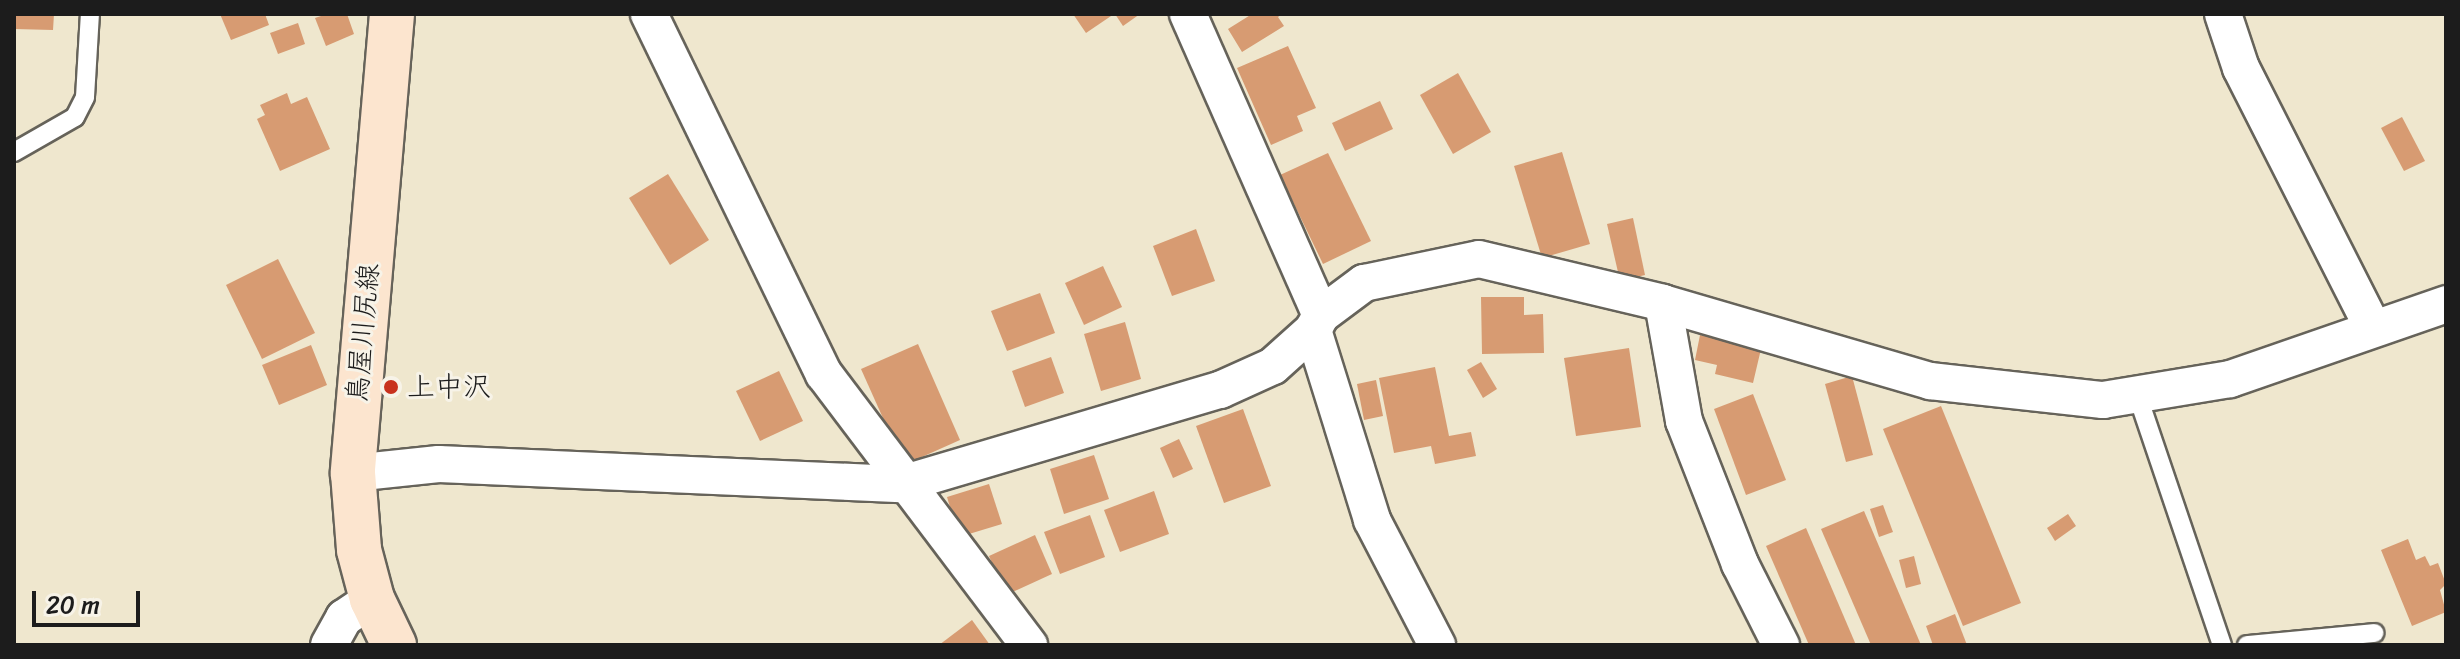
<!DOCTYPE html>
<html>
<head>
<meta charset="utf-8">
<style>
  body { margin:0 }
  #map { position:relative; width:2460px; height:659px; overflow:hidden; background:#efe7ce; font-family:Sriracha,"Klee One",sans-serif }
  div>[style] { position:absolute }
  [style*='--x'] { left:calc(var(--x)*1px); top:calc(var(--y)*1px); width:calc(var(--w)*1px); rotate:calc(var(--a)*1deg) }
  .building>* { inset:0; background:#d79b72 }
  .roads { filter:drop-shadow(2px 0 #66635a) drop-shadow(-2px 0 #66635a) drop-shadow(0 2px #66635a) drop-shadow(0 -2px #66635a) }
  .service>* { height:18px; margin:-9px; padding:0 9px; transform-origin:9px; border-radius:9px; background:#fff }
  .minor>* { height:36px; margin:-18px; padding:0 18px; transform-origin:18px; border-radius:18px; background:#fff }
  .secondary>* { height:44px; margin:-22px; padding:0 22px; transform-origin:22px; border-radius:22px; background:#fce5cf }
  .dots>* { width:22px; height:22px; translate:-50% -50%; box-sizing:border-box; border:4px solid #f7f3e8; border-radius:50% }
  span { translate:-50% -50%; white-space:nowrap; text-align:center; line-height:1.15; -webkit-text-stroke:6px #f7f3e8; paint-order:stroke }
  .street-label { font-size:28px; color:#1c1c1c }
  .poi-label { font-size:28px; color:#1c1c1c }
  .left { translate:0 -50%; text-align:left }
  .frame { position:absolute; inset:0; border:16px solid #1c1c1c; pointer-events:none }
  .scale { position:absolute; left:32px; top:591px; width:108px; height:36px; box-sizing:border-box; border:4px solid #1c1c1c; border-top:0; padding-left:10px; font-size:24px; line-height:28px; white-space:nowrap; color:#1c1c1c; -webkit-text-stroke:6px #f7f3e8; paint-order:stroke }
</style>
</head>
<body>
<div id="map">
  <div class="building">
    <div style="clip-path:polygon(14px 14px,54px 14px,53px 30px,14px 29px)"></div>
    <div style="clip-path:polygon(220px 14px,265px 14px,269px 25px,231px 40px)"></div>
    <div style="clip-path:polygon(327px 14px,347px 14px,354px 34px,326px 46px,315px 18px)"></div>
    <div style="clip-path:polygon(1073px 14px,1114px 14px,1086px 33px)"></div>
    <div style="clip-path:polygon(1115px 14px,1140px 14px,1123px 26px)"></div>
    <div style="clip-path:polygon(1252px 14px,1282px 14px,1278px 17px,1284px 26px,1242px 52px,1228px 29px)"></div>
    <div style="clip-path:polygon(298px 23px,305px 44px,278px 54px,270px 33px)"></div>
    <div style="clip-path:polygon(1288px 46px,1316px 108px,1297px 116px,1303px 131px,1271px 145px,1237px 68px)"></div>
    <div style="clip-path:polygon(1458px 73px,1491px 132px,1453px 154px,1420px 95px)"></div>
    <div style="clip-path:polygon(287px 93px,291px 104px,307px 97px,330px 149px,280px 171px,257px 119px,265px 115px,260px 105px)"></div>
    <div style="clip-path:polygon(1380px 101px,1393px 129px,1345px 151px,1332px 123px)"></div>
    <div style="clip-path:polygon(2402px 117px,2425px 161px,2404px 171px,2381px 128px)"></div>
    <div style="clip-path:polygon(1562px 152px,1590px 244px,1542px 258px,1514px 166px)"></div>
    <div style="clip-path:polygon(1328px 153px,1371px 241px,1323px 264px,1280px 175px)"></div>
    <div style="clip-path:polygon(668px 174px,709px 240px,670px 265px,629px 198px)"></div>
    <div style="clip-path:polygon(1633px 218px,1645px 275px,1620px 281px,1607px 224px)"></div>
    <div style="clip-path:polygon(1196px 229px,1215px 281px,1172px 296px,1153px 246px)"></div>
    <div style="clip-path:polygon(278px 259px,315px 333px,262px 359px,226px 285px)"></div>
    <div style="clip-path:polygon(1103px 266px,1122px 307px,1084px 325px,1065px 283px)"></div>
    <div style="clip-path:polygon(1040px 293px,1055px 333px,1007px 351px,991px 311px)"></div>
    <div style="clip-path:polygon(1481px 297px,1524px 297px,1524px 315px,1543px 314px,1544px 353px,1482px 354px)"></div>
    <div style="clip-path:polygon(1125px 322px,1141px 379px,1101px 391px,1084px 334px)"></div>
    <div style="clip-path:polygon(1700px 335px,1761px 349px,1753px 383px,1715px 374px,1717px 365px,1695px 360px)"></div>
    <div style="clip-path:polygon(918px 344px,960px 440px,904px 465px,861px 369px)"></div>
    <div style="clip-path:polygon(311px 345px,327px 385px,279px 405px,262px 365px)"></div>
    <div style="clip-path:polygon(1629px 348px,1641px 427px,1576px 436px,1564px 358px)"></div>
    <div style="clip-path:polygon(1051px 357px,1064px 393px,1025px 407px,1012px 371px)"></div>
    <div style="clip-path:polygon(1481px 362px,1497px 389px,1483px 398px,1467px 370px)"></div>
    <div style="clip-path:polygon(1435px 367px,1449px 436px,1471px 432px,1476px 456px,1435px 464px,1431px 446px,1394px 453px,1379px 378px)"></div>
    <div style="clip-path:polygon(779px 371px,803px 421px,760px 441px,736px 391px)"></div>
    <div style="clip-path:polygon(1852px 376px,1873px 455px,1846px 462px,1825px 384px)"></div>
    <div style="clip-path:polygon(1376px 380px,1383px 416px,1364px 420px,1357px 384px)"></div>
    <div style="clip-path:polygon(1753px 394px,1786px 480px,1746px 495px,1714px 409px)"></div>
    <div style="clip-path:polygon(1941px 406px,2021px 603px,1963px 626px,1883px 429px)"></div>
    <div style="clip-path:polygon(1243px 409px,1271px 486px,1224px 503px,1196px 426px)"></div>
    <div style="clip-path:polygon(1179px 439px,1193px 469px,1173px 478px,1160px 448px)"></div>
    <div style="clip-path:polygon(1094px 455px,1109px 499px,1064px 514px,1050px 469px)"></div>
    <div style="clip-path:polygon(989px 484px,1002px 524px,959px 537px,947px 497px)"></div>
    <div style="clip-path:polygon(1154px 491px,1169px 534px,1120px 552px,1104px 510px)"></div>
    <div style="clip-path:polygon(1883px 505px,1893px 532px,1879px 537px,1870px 509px)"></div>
    <div style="clip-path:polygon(1864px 511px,1921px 645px,1871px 645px,1821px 529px)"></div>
    <div style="clip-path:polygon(2068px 514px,2076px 526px,2055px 541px,2047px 528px)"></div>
    <div style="clip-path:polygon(1090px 515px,1105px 557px,1060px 574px,1044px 532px)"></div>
    <div style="clip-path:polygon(1806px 528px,1856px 645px,1809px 645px,1766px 546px)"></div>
    <div style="clip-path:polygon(1035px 535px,1052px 574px,1006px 595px,989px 556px)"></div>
    <div style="clip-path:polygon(2408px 539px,2416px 560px,2425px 556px,2430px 566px,2438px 563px,2446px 584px,2440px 590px,2446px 612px,2412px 626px,2381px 550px)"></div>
    <div style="clip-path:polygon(1914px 556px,1921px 584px,1906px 588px,1899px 560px)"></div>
    <div style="clip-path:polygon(1955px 614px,1967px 645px,1933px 645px,1926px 626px)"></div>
    <div style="clip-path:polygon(972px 620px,990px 645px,939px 645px)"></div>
  </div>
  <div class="roads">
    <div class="service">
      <div style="--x:14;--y:152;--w:70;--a:-29.8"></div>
      <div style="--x:75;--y:117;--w:22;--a:-63"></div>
      <div style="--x:85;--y:97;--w:83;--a:-86.6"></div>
      <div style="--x:2138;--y:397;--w:262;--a:71.3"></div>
      <div style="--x:2247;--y:645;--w:128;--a:-5.4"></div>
    </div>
    <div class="minor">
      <div style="--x:649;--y:14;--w:400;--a:64.1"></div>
      <div style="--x:824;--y:374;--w:340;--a:52.9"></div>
      <div style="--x:1188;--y:14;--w:329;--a:66.2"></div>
      <div style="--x:2223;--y:14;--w:57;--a:71.6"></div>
      <div style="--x:2241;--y:68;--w:292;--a:63.1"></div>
      <div style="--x:1663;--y:303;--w:120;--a:79.9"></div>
      <div style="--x:1684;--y:421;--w:154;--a:68.6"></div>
      <div style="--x:1740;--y:564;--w:91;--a:63.2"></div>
      <div style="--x:1313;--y:330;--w:199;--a:72.7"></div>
      <div style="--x:1372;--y:520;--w:141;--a:62.5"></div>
      <div style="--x:353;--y:473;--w:86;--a:-6"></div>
      <div style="--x:439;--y:464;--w:463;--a:2.5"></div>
      <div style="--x:902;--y:484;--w:332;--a:-16.5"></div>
      <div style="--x:1220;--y:390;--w:58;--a:-24.4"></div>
      <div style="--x:1273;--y:366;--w:54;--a:-42"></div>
      <div style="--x:1313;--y:330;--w:17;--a:-62"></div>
      <div style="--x:1321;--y:315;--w:54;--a:-36.7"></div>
      <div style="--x:1364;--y:283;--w:117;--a:-11.8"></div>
      <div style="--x:1479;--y:259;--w:189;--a:13.4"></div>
      <div style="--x:1663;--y:303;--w:278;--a:16.3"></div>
      <div style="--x:1930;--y:381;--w:174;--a:6.3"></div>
      <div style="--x:2103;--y:400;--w:129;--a:-9.4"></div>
      <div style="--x:2230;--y:379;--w:229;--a:-19.1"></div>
      <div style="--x:329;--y:645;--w:31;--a:-61"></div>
      <div style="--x:344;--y:618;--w:34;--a:-34"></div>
    </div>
    <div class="secondary">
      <div style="--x:392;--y:14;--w:461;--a:94.9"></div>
      <div style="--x:353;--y:473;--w:77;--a:85.5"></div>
      <div style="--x:359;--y:550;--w:51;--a:75.1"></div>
      <div style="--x:372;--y:599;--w:51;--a:64.4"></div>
    </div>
  </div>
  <div class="dots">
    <div style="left:391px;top:387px;background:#c8321e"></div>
  </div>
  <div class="street-label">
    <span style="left:363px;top:333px;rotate:-85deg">鳥屋川尻線</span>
  </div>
  <div class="poi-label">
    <span class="left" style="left:407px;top:387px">上中沢</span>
  </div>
  <div class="frame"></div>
  <div class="scale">20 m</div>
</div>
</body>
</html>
